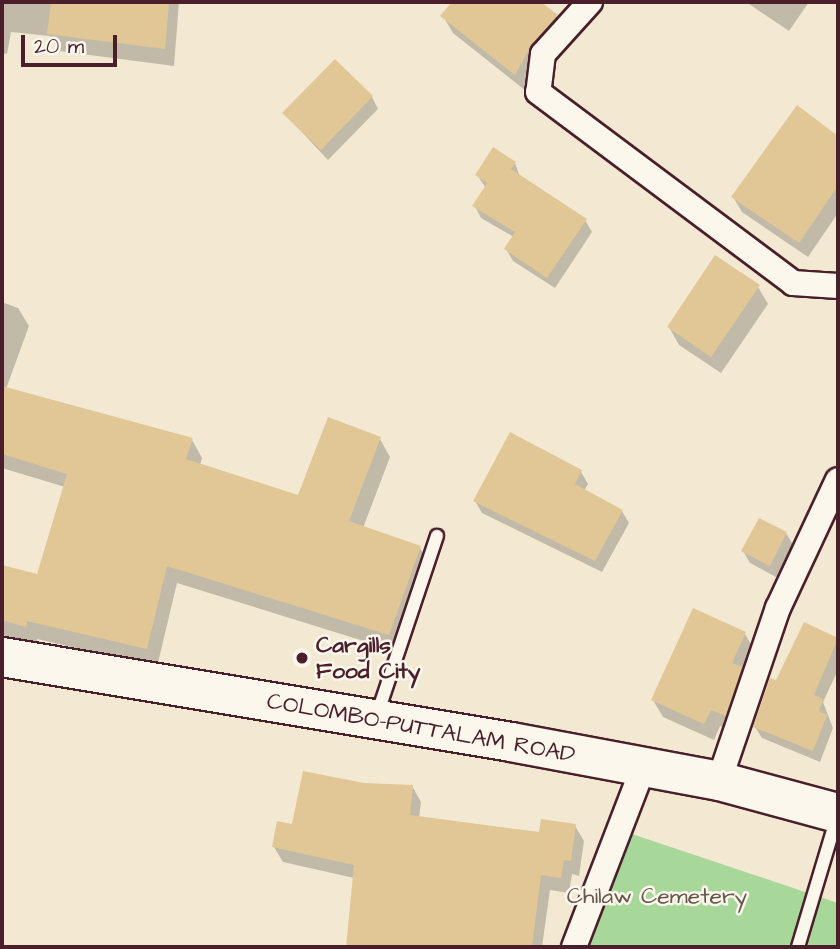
<!DOCTYPE html>
<html>
<head>
<meta charset="utf-8">
<style>
  body { margin:0 }
  #map { position:relative; width:840px; height:949px; overflow:hidden; background:#f3e9d2; font-family:"Architects Daughter",sans-serif }
  div>[style] { position:absolute }
  [style*='--x'] { left:calc(var(--x)*1px); top:calc(var(--y)*1px); width:calc(var(--w)*1px); rotate:calc(var(--a)*1deg) }
  .green>* { inset:0; background:#a8d899 }
  .shadow>* { inset:0; background:#0003 }
  .building>* { inset:0; background:#e1c796 }
  .roads { filter:drop-shadow(2px 0 #4a1f2b) drop-shadow(-2px 0 #4a1f2b) drop-shadow(0 2px #4a1f2b) drop-shadow(0 -2px #4a1f2b) }
  .service>* { height:12px; margin:-6px; padding:0 6px; transform-origin:6px; border-radius:6px; background:#fbf7ec }
  .minor>* { height:24px; margin:-12px; padding:0 12px; transform-origin:12px; border-radius:12px; background:#fbf7ec }
  .trunk>* { height:38px; margin:-19px; padding:0 19px; transform-origin:19px; border-radius:19px; background:#fbf7ec }
  .dots>* { width:19px; height:19px; translate:-50% -50%; box-sizing:border-box; border:4px solid #fbf7ec; border-radius:50% }
  span { translate:-50% -50%; white-space:nowrap; text-align:center; line-height:1.15; -webkit-text-stroke:5px #fbf7ec; paint-order:stroke }
  .poi-label { font-size:23px; color:#4a1f2b; font-weight:700 }
  .left { translate:0 -50%; text-align:left }
  .street-label { font-size:23px; color:#4a1f2b }
  .park-label { font-size:23px; color:#66564c }
  .frame { position:absolute; inset:0; border:4px solid #4a1f2b; pointer-events:none }
  .scale { position:absolute; left:21px; top:35px; width:96px; height:32px; box-sizing:border-box; border:4px solid #4a1f2b; border-top:0; padding-left:9px; font-size:21px; line-height:24px; white-space:nowrap; color:#4a1f2b; -webkit-text-stroke:5px #fbf7ec; paint-order:stroke }
</style>
</head>
<body>
<div id="map">
  <div class="green">
    <div style="clip-path:polygon(626px 832px,838px 903px,838px 947px,585px 947px)"></div>
  </div>
  <div class="shadow">
    <div style="clip-path:polygon(2px 2px,179px 2px,174px 66px,59px 51px,50px 36px,11px 32px,7px 54px,2px 53px)"></div>
    <div style="clip-path:polygon(454px 2px,546px 2px,543px 6px,557px 16px,567px 34px,541px 62px,526px 91px,453px 33px,443px 16px)"></div>
    <div style="clip-path:polygon(746px 2px,809px 2px,789px 31px)"></div>
    <div style="clip-path:polygon(372px 97px,378px 109px,328px 160px,284px 113px)"></div>
    <div style="clip-path:polygon(798px 107px,838px 138px,838px 213px,808px 257px,742px 212px,733px 197px)"></div>
    <div style="clip-path:polygon(515px 163px,520px 177px,585px 220px,592px 232px,555px 288px,513px 261px,506px 249px,514px 237px,481px 218px,475px 206px,486px 188px,477px 175px)"></div>
    <div style="clip-path:polygon(758px 287px,768px 304px,721px 373px,679px 345px,669px 327px)"></div>
    <div style="clip-path:polygon(2px 302px,18px 308px,29px 326px,6px 389px,192px 440px,202px 458px,200px 465px,299px 497px,380px 439px,390px 457px,363px 528px,420px 548px,430px 566px,399px 652px,177px 583px,157px 667px,37px 639px,36px 644px,2px 635px,4px 568px,38px 576px,65px 487px,2px 468px)"></div>
    <div style="clip-path:polygon(581px 472px,588px 484px,584px 491px,622px 511px,629px 523px,602px 572px,482px 513px,475px 501px)"></div>
    <div style="clip-path:polygon(786px 533px,793px 545px,776px 577px,750px 563px,743px 551px)"></div>
    <div style="clip-path:polygon(805px 625px,838px 640px,838px 670px,823px 702px,833px 728px,820px 762px,762px 738px,755px 727px)"></div>
    <div style="clip-path:polygon(745px 634px,755px 651px,735px 732px,720px 726px,714px 740px,663px 717px,653px 700px)"></div>
    <div style="clip-path:polygon(364px 785px,412px 786px,421px 802px,419px 818px,541px 834px,575px 826px,584px 841px,579px 876px,572px 874px,569px 893px,550px 890px,542px 947px,347px 947px,354px 878px,283px 862px,274px 847px,294px 826px)"></div>
  </div>
  <div class="building">
    <div style="clip-path:polygon(51px 2px,169px 2px,165px 49px,47px 34px)"></div>
    <div style="clip-path:polygon(452px 2px,541px 2px,558px 15px,532px 44px,515px 75px,440px 16px)"></div>
    <div style="clip-path:polygon(335px 59px,373px 96px,321px 150px,282px 113px)"></div>
    <div style="clip-path:polygon(797px 105px,838px 136px,838px 186px,799px 243px,731px 197px)"></div>
    <div style="clip-path:polygon(493px 147px,516px 162px,511px 169px,587px 219px,547px 278px,504px 249px,515px 232px,472px 206px,487px 183px,475px 175px)"></div>
    <div style="clip-path:polygon(715px 255px,760px 285px,711px 357px,667px 327px)"></div>
    <div style="clip-path:polygon(2px 386px,193px 438px,186px 459px,298px 495px,328px 417px,381px 437px,349px 521px,421px 546px,389px 635px,167px 566px,147px 649px,27px 621px,26px 627px,2px 620px,2px 565px,37px 574px,67px 474px,2px 454px)"></div>
    <div style="clip-path:polygon(510px 432px,582px 470px,575px 484px,623px 510px,595px 561px,473px 501px)"></div>
    <div style="clip-path:polygon(759px 518px,787px 532px,770px 566px,741px 551px)"></div>
    <div style="clip-path:polygon(693px 608px,746px 632px,732px 663px,742px 667px,726px 716px,711px 710px,704px 724px,651px 700px)"></div>
    <div style="clip-path:polygon(804px 622px,838px 638px,814px 695px,823px 699px,819px 711px,827px 715px,813px 751px,753px 727px,770px 678px,776px 680px)"></div>
    <div style="clip-path:polygon(303px 771px,364px 783px,413px 785px,410px 815px,539px 832px,541px 819px,576px 824px,571px 861px,564px 860px,561px 878px,541px 875px,532px 947px,346px 947px,354px 865px,272px 847px,277px 821px,292px 824px)"></div>
  </div>
  <div class="roads">
    <div class="service">
      <div style="--x:377;--y:715;--w:189;--a:-71.5"></div>
      <div style="--x:798;--y:947;--w:136;--a:-73.3"></div>
    </div>
    <div class="minor">
      <div style="--x:590;--y:2;--w:70;--a:132.1"></div>
      <div style="--x:543;--y:54;--w:38;--a:97"></div>
      <div style="--x:538;--y:92;--w:319;--a:36.8"></div>
      <div style="--x:793;--y:283;--w:45;--a:3.8"></div>
      <div style="--x:719;--y:781;--w:183;--a:-71.2"></div>
      <div style="--x:778;--y:608;--w:141;--a:-64.9"></div>
      <div style="--x:574;--y:947;--w:192;--a:-68.9"></div>
    </div>
    <div class="trunk">
      <div style="--x:2;--y:657;--w:516;--a:9.48"></div>
      <div style="--x:511;--y:742;--w:212;--a:10.6"></div>
      <div style="--x:719;--y:781;--w:123;--a:15.1"></div>
    </div>
  </div>
  <div class="dots">
    <div style="left:302px;top:658px;background:#4a1f2b"></div>
  </div>
  <div class="poi-label">
    <span class="left" style="left:316px;top:658px">Cargills<br>Food City</span>
  </div>
  <div class="street-label">
    <span style="left:421px;top:728px;rotate:10deg">COLOMBO-PUTTALAM ROAD</span>
  </div>
  <div class="park-label">
    <span style="left:657px;top:896px">Chilaw Cemetery</span>
  </div>
  <div class="frame"></div>
  <div class="scale">20 m</div>
</div>
</body>
</html>
